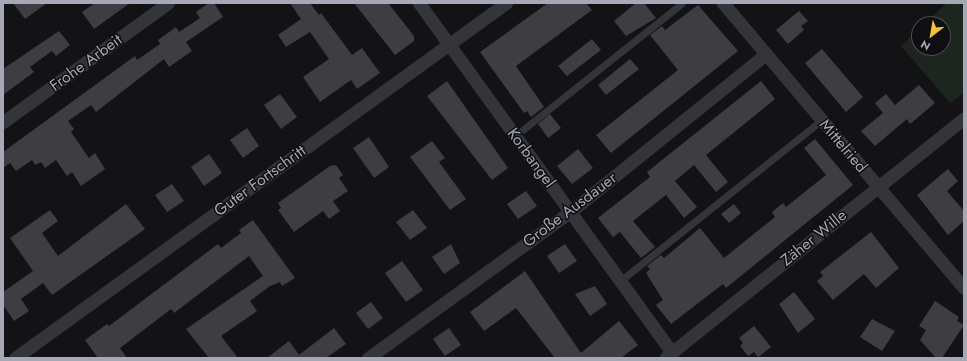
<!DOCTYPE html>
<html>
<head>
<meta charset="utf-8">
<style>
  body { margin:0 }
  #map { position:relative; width:967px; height:361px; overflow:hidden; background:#131315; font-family:Jost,sans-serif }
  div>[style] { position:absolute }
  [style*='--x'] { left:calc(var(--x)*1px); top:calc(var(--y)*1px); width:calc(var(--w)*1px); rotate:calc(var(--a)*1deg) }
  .green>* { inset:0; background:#1d251f }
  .building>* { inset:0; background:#3e3e42 }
  .service>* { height:7px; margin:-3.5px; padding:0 3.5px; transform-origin:3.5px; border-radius:3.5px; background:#34353a }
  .minor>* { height:13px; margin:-6.5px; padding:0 6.5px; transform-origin:6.5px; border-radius:6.5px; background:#34353a }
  span { translate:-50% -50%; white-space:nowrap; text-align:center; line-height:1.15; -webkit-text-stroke:3px #0f0e10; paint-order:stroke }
  .street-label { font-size:16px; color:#a5a9b6 }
  .frame { position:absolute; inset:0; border:4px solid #a5a9b6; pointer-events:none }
  .north { position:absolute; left:911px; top:16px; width:40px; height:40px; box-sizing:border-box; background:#0f0e10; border:1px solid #4b4c52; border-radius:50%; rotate:211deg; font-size:11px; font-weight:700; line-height:16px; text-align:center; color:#a5a9b6 }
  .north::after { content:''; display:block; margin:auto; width:14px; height:18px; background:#f8c129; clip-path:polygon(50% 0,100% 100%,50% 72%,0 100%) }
</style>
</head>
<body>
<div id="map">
  <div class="green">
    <div style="clip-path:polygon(947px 3px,964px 3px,964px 93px,950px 103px,901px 46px,919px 29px,919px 48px,943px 48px,943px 24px,924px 24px)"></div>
  </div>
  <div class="building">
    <div style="clip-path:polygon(13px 3px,47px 3px,25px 19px)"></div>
    <div style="clip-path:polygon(95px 3px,130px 3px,94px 29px,82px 12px)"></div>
    <div style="clip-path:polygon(209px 3px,214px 3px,223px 17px,186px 42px,192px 51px,169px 67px,164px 59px,96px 112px,91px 105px,68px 121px,74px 129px,71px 132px,89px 158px,95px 153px,105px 169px,81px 186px,72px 172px,67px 176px,56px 160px,45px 168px,41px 162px,35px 165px,32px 160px,16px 171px,10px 163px,3px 168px,3px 152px,135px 56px,137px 60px,160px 44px,158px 40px,176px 27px,179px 32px,200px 18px,196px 12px)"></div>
    <div style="clip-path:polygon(290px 3px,310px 3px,319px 15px,321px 13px,352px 55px,362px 48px,380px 73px,357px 89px,351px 80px,320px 102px,303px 77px,329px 59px,310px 32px,286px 47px,278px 35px,301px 19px)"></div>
    <div style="clip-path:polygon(354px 3px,388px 3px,414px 36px,414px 41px,395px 55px)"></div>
    <div style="clip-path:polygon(548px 3px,586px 3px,592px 10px,516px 66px,544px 107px,531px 117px,527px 111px,524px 113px,480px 52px)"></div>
    <div style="clip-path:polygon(636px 3px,644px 3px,656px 18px,626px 36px,614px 21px)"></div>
    <div style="clip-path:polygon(698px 5px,738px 51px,611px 153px,596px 135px,678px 70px,650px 35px,662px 26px,665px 30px)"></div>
    <div style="clip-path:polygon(799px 11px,808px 21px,801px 26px,804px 30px,788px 44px,776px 30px)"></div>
    <div style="clip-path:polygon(59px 31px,70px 45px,56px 56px,52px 51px,30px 67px,34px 72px,3px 95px,3px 69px)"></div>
    <div style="clip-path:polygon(592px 39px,601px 50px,567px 76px,558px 66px)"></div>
    <div style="clip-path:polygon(822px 49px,863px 97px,846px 112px,805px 63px)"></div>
    <div style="clip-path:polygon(630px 59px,639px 69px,606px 95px,598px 85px)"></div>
    <div style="clip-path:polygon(447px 81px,508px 168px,492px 180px,427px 96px)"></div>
    <div style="clip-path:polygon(761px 81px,775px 99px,706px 155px,728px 182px,716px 192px,694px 165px,675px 181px,697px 207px,684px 218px,666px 195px,633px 221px,655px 247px,641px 258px,620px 232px,613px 237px,598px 218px,650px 177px,647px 172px)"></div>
    <div style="clip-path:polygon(919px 85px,935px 103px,910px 124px,907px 119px,875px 146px,861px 131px,883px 113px,875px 103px,886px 94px,895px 105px)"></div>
    <div style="clip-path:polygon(280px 94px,297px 117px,281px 129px,264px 105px)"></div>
    <div style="clip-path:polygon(550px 114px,561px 128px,548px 138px,538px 124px)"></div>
    <div style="clip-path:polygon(247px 128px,259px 146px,243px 158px,230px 140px)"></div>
    <div style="clip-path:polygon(369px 137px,389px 167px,374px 178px,353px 148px)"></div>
    <div style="clip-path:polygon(815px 139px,853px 185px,726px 288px,723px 284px,671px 324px,656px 305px,663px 300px,646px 273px,650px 269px,647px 266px,661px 255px,664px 258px,700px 228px,724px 258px,775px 217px,772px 212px,783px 203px,786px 207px,826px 175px,804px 148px)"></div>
    <div style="clip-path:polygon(432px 141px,445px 158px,439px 162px,466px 199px,450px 210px,410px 157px)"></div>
    <div style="clip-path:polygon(578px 149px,593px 168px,572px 184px,557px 166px)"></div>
    <div style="clip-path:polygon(209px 154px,222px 173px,204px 186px,191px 167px)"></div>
    <div style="clip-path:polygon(336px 165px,343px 175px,339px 178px,348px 191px,333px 201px,340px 211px,329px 219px,323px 211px,294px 232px,278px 210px,281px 208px,278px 203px,330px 166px)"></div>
    <div style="clip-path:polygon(948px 169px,958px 181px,947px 191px,964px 211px,964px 221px,948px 235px,917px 195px)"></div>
    <div style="clip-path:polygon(172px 184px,184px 201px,167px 212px,155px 195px)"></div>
    <div style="clip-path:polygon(526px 191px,537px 206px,518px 219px,507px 204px)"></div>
    <div style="clip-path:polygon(126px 204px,145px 229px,52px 295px,43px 283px,21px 299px,29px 311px,14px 321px,3px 305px,3px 292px,33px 271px,10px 238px,50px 210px,58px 221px,42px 233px,58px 256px)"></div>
    <div style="clip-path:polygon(734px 204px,741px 213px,729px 223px,721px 214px)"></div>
    <div style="clip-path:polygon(413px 210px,427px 228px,410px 240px,396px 222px)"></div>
    <div style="clip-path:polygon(253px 220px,295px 278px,282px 286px,280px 282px,270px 286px,250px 301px,257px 311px,221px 336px,238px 358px,209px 358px,186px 329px,263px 276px,249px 256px,174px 313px,171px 309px,120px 348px,127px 358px,98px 358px,85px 340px,107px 324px,109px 326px,218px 244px,221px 248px,241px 233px,239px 230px)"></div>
    <div style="clip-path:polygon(871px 232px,899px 268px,876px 288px,864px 274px,833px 300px,817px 281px,823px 276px,820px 272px)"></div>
    <div style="clip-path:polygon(451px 244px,460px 263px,444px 274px,432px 257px)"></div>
    <div style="clip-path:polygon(565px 244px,577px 261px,559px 273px,547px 256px)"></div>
    <div style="clip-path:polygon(402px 261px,423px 290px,406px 302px,385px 273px)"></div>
    <div style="clip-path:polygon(525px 271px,581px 353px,619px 321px,638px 345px,621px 358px,555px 358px,516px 308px,484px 331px,470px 312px)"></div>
    <div style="clip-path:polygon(595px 286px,607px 304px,590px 316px,575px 294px)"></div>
    <div style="clip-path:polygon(794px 292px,815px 319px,798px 333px,779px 304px)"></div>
    <div style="clip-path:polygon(935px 301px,959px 317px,957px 321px,964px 325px,942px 358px,936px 358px,920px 340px,926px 330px,919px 326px)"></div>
    <div style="clip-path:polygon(371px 302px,383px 318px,368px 329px,356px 313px)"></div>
    <div style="clip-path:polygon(872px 319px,895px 331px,882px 351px,860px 337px)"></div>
    <div style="clip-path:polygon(754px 326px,771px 347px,758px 357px,754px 352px,748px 356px,740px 346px,743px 343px,739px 338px)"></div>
    <div style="clip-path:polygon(334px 328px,346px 344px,326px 358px,267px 358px,289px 341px,299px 355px)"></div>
    <div style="clip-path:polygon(449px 328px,461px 345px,445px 356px,433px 339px)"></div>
  </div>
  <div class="service">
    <div style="--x:515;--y:136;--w:213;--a:-38.5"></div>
    <div style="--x:620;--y:281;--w:258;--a:-38.6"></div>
  </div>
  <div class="minor">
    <div style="--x:419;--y:3;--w:431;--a:54.1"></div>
    <div style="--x:723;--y:3;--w:373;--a:49.8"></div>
    <div style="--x:3;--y:122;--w:203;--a:-35.8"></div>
    <div style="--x:666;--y:357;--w:382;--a:-38.7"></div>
    <div style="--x:15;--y:358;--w:606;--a:-35.87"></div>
    <div style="--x:368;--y:358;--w:249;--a:-35.9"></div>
    <div style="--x:570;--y:212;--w:252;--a:-38.9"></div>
  </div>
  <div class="street-label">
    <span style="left:86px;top:63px;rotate:-36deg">Frohe Arbeit</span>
    <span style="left:843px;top:146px;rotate:50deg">Mittelried</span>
    <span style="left:531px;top:158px;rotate:54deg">Korbangel</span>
    <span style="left:260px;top:181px;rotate:-36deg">Guter Fortschritt</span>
    <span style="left:570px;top:210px;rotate:-37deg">Große Ausdauer</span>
    <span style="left:814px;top:238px;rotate:-39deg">Zäher Wille</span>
  </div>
  <div class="frame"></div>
  <div class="north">N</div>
</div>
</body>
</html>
